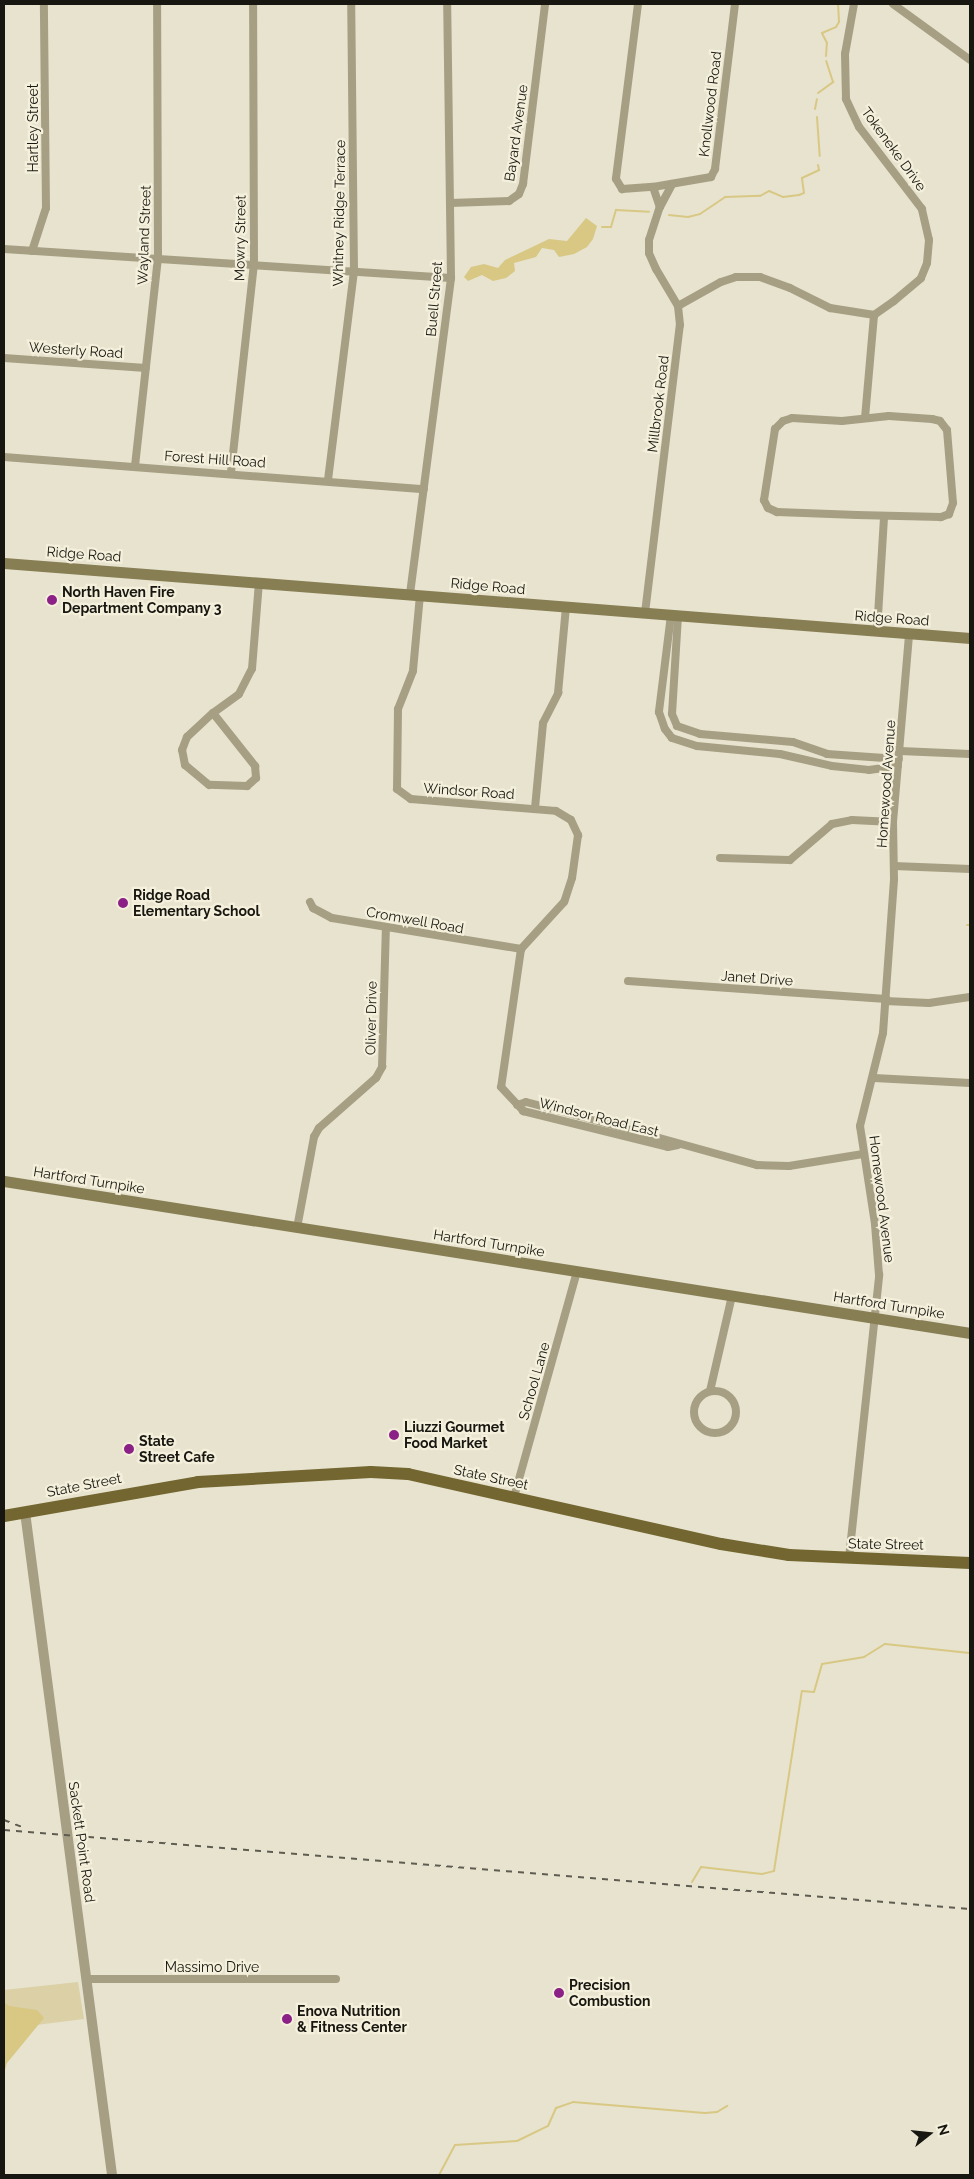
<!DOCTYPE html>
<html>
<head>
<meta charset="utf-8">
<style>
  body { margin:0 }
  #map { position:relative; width:974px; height:2179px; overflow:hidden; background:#e7e3cf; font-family:Raleway,sans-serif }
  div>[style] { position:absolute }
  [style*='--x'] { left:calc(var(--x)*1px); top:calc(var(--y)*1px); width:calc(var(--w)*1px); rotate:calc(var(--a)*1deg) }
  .green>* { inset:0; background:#dbd0a6 }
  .water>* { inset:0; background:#d8c884 }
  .stream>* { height:2px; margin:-1px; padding:0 1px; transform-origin:1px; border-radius:1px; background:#d8c884 }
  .minor>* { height:8px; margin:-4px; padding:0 4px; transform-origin:4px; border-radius:4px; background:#a69f83 }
  .minor>.ring { margin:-4px; padding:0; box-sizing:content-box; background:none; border:8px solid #a69f83; border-radius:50% }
  .tertiary>* { height:10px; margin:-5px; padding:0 5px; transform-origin:5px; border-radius:5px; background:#a69f83 }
  .secondary>* { height:11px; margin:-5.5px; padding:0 5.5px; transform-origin:5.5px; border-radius:5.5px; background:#887e54 }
  .primary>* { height:12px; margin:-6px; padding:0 6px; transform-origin:6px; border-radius:6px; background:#736630 }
  .rail>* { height:2px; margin-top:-1px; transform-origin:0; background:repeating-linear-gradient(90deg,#5f5c51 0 6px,transparent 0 12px) }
  .dots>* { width:14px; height:14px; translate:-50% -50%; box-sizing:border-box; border:2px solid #f4f0dc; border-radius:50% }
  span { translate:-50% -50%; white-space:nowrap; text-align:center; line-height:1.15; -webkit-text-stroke:4.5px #f4f0dc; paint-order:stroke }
  .street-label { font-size:14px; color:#181610 }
  .poi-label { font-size:14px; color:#181610; font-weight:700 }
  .left { translate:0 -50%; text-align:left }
  .frame { position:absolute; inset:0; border:5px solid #181610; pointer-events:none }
  .north { position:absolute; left:904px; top:2109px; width:50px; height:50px; -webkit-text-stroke:4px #f4f0dc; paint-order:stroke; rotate:74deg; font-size:14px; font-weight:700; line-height:20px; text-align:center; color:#181610 }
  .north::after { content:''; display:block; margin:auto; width:18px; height:22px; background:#181610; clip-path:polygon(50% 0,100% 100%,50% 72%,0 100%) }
</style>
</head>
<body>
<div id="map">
  <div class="green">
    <div style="clip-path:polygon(78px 1982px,84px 2019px,4px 2029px,4px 1990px)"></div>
  </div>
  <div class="water">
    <div style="clip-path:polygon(586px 218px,597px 226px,593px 239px,587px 247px,574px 254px,559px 257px,554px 250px,542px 248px,536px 257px,514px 263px,515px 271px,506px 278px,493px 281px,482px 275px,468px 281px,464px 277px,471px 267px,484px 264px,498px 268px,505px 260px,549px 239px,567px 241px)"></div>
    <div style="clip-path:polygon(4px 2002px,9px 2006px,37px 2010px,44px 2018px,7px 2063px,4px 2073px)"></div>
  </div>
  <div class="stream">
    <div style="--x:826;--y:56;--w:13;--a:-86"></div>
    <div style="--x:827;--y:43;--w:11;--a:-117"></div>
    <div style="--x:822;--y:33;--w:15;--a:-23"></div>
    <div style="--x:836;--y:27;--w:6;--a:-59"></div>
    <div style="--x:839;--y:22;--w:18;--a:-93"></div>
    <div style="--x:818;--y:93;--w:19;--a:-36"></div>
    <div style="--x:833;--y:82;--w:22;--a:-108"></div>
    <div style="--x:815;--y:109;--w:10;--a:-79"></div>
    <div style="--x:817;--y:117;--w:39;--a:86"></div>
    <div style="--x:669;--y:215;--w:19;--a:6"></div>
    <div style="--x:688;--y:217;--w:12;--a:-14"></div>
    <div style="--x:700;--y:214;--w:30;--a:-34"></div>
    <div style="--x:725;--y:197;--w:35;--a:-2"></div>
    <div style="--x:760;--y:196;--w:10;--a:-29"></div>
    <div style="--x:769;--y:191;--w:15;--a:23"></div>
    <div style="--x:783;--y:197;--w:16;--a:-7"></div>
    <div style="--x:799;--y:195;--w:5;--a:-22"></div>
    <div style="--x:804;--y:193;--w:15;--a:-98"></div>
    <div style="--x:802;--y:178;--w:19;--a:-25"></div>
    <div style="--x:819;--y:170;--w:5;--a:-101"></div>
    <div style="--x:602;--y:227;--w:9;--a:0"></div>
    <div style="--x:611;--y:227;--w:18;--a:-74"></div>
    <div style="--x:616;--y:210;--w:33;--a:3"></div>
    <div style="--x:967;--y:925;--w:3;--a:0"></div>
    <div style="--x:692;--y:1882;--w:17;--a:-59"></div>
    <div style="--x:701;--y:1867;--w:61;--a:6.5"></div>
    <div style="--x:762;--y:1874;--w:12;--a:-14"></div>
    <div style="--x:774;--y:1871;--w:182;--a:-81.2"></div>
    <div style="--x:802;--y:1691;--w:12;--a:5"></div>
    <div style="--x:814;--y:1692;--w:29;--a:-74"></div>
    <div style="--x:822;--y:1664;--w:43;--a:-9.5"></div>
    <div style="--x:864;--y:1657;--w:25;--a:-32"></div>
    <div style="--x:885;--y:1644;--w:85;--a:6"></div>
    <div style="--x:439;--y:2175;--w:34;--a:-62"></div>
    <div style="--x:455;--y:2145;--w:62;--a:-3.7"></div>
    <div style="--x:517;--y:2141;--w:34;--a:-26"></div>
    <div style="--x:548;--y:2126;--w:20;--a:-66"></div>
    <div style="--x:556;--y:2108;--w:18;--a:-19"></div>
    <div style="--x:573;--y:2102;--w:132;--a:4.8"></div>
    <div style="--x:705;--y:2113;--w:12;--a:-5"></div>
    <div style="--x:717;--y:2112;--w:12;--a:-31"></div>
  </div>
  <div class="minor">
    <div style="--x:638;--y:4;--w:176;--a:97.2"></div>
    <div style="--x:616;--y:179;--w:12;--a:59"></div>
    <div style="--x:622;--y:189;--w:31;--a:-4"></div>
    <div style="--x:653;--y:187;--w:59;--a:-9.8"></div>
    <div style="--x:711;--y:177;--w:9;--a:-63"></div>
    <div style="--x:715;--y:169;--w:166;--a:-83.1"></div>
    <div style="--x:893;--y:4;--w:95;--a:36"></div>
    <div style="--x:653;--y:187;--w:21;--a:71"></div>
    <div style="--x:450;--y:203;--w:59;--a:-1.9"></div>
    <div style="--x:509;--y:201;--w:12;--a:-35"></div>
    <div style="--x:519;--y:194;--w:11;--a:-68"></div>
    <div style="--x:523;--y:184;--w:181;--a:-83"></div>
    <div style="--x:4;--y:249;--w:448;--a:3.7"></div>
    <div style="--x:32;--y:251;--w:45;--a:-72"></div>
    <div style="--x:46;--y:208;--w:204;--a:-90.6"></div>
    <div style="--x:678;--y:306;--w:49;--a:-29.2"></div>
    <div style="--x:721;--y:282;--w:16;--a:-18"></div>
    <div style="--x:736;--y:277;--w:24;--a:0"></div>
    <div style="--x:760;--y:277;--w:32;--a:20"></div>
    <div style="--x:790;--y:288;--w:45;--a:26.6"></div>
    <div style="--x:830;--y:308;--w:45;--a:9"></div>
    <div style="--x:874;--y:315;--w:24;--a:-35"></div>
    <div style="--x:894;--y:301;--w:35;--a:-40"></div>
    <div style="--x:921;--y:278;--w:16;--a:-68"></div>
    <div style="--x:927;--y:263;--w:23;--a:-85"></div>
    <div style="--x:929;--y:240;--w:32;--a:-103"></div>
    <div style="--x:922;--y:209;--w:103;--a:-127.5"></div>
    <div style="--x:859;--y:127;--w:31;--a:-115"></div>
    <div style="--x:846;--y:99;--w:45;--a:-91.3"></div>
    <div style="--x:845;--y:54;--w:51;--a:-79.8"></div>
    <div style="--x:4;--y:358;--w:142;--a:4"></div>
    <div style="--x:889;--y:416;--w:43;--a:4"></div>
    <div style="--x:932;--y:419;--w:8;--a:14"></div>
    <div style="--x:940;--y:421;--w:11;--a:52"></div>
    <div style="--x:947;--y:430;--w:73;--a:85.3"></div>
    <div style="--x:953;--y:503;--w:12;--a:110"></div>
    <div style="--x:949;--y:514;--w:9;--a:159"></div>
    <div style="--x:941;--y:517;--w:84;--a:-178.6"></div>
    <div style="--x:857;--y:515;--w:80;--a:-177.9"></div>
    <div style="--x:777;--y:512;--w:10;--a:-156"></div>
    <div style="--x:768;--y:508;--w:9;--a:-117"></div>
    <div style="--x:764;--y:500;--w:72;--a:-81.2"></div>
    <div style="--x:775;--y:429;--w:11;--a:-45"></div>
    <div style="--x:783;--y:421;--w:9;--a:-18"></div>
    <div style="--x:792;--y:418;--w:50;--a:3.4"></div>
    <div style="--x:842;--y:421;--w:47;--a:-6.1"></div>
    <div style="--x:865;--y:418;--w:103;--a:-85"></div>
    <div style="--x:4;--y:457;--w:421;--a:4.4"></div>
    <div style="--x:135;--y:466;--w:208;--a:-83.7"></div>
    <div style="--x:158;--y:259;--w:255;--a:-90.2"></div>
    <div style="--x:231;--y:472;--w:209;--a:-83.7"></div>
    <div style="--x:254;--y:264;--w:260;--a:-90.2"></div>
    <div style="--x:328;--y:480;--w:211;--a:-82.9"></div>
    <div style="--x:354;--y:271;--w:267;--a:-90.6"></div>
    <div style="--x:410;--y:594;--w:319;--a:-82.6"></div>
    <div style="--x:451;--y:278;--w:274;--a:-90.8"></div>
    <div style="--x:420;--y:595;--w:76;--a:95.3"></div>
    <div style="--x:413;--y:671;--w:41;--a:111.5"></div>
    <div style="--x:398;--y:709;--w:80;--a:90.7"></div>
    <div style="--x:397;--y:789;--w:17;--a:36"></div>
    <div style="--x:411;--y:799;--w:145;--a:4.7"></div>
    <div style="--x:556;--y:811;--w:17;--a:31"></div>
    <div style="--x:571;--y:820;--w:17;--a:65"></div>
    <div style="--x:578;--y:835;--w:43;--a:97.9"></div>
    <div style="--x:572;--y:878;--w:25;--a:108"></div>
    <div style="--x:564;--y:902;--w:64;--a:132.5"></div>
    <div style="--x:521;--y:949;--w:139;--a:98.2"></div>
    <div style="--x:501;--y:1087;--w:33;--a:47"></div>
    <div style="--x:523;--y:1111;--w:149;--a:13.9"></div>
    <div style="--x:668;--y:1147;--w:10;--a:-11"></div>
    <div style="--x:645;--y:613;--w:290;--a:-83.1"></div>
    <div style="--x:680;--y:325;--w:19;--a:-96"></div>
    <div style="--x:678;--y:306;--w:43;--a:-120.7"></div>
    <div style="--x:656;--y:269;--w:17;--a:-114"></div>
    <div style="--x:649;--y:253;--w:13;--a:-90"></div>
    <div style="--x:649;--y:240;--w:35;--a:-72"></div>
    <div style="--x:660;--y:207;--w:26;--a:-62"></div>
    <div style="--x:671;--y:615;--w:98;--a:97.1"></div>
    <div style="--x:659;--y:712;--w:18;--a:71"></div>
    <div style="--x:665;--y:729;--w:11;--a:52"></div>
    <div style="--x:672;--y:738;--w:26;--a:18"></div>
    <div style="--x:697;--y:746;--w:83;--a:5.5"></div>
    <div style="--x:780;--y:754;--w:53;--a:13"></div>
    <div style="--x:832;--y:766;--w:37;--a:6"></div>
    <div style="--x:869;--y:770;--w:29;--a:-8"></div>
    <div style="--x:678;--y:616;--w:98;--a:93.5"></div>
    <div style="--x:672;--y:714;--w:13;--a:67"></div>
    <div style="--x:677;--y:726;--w:24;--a:19"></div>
    <div style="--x:700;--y:734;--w:93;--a:4.9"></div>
    <div style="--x:793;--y:742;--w:36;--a:19"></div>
    <div style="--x:827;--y:754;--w:72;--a:4"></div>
    <div style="--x:877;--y:632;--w:116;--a:-86.5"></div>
    <div style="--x:213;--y:713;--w:68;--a:51.6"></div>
    <div style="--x:255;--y:766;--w:12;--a:85"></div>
    <div style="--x:256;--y:778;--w:12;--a:138"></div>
    <div style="--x:247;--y:786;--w:38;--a:-178"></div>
    <div style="--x:209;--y:785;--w:31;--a:-140"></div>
    <div style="--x:185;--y:765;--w:15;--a:-101"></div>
    <div style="--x:182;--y:750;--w:14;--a:-69"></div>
    <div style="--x:187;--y:737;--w:35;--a:-43"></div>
    <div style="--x:213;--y:713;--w:32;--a:-36"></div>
    <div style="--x:239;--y:694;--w:28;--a:-63"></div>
    <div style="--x:252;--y:669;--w:87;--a:-85.4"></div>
    <div style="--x:900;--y:751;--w:70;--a:2.5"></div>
    <div style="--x:535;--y:808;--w:85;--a:-84.6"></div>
    <div style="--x:543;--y:723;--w:34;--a:-63"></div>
    <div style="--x:558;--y:693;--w:86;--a:-84.7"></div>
    <div style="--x:720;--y:858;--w:70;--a:1.6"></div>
    <div style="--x:790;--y:860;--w:55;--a:-40.6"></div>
    <div style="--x:832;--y:824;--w:20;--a:-11"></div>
    <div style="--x:852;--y:820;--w:41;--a:2.8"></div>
    <div style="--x:894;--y:866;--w:76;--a:2.3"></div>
    <div style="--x:310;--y:902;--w:7;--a:63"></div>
    <div style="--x:313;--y:908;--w:21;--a:28"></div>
    <div style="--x:332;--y:918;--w:192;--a:9.3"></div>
    <div style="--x:628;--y:981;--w:259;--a:4"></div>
    <div style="--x:885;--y:1001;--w:44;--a:2.6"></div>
    <div style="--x:929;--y:1003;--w:41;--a:-8.3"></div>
    <div style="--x:874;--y:1078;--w:96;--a:3"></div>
    <div style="--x:517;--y:1105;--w:9;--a:-18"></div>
    <div style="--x:526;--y:1102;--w:56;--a:14.5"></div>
    <div style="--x:580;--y:1116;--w:184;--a:15.5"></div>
    <div style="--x:757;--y:1165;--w:32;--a:2"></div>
    <div style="--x:789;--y:1166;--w:75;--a:-9.2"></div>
    <div style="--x:297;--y:1228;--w:93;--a:-79.4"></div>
    <div style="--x:314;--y:1137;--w:10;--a:-61"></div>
    <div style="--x:319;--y:1128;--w:76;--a:-41.3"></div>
    <div style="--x:376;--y:1078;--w:13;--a:-61"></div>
    <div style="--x:382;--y:1067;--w:139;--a:-88.4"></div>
    <div style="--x:710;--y:1391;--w:98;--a:-77"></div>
    <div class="ring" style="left:694px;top:1391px;width:34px;height:34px"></div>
    <div style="--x:514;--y:1497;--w:234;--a:-74.4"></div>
    <div style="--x:849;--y:1558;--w:285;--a:-83.9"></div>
    <div style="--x:879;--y:1275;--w:51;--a:-94.5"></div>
    <div style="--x:875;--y:1224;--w:99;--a:-98.7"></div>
    <div style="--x:860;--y:1126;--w:96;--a:-76.1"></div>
    <div style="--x:883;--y:1033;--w:154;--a:-85.9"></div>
    <div style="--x:894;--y:879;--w:57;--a:-91"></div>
    <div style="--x:893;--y:822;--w:188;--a:-85.1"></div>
    <div style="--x:87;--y:1979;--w:249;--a:0"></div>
  </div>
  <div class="tertiary">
    <div style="--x:25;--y:1512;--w:669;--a:82.52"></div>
  </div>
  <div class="secondary">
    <div style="--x:4;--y:563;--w:969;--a:4.44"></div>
    <div style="--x:4;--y:1181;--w:978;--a:8.94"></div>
  </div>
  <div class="primary">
    <div style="--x:4;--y:1516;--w:197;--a:-9.9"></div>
    <div style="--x:198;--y:1482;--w:173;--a:-3.3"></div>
    <div style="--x:371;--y:1472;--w:37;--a:3"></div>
    <div style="--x:408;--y:1474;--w:321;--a:12.6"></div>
    <div style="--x:721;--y:1544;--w:69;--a:9.2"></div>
    <div style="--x:789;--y:1555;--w:181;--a:2.5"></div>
  </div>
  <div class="rail">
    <div style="--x:4;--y:1820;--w:19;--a:21"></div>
    <div style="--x:4;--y:1830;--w:969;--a:4.68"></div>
  </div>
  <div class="dots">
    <div style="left:52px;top:600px;background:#8b2186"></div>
    <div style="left:123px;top:903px;background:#8b2186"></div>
    <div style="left:394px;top:1435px;background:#8b2186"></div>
    <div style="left:129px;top:1449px;background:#8b2186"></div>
    <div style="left:559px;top:1993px;background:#8b2186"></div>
    <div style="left:287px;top:2019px;background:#8b2186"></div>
  </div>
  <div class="street-label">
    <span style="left:710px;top:104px;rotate:-83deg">Knollwood Road</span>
    <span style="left:33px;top:128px;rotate:-90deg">Hartley Street</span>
    <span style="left:516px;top:133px;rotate:-82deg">Bayard Avenue</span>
    <span style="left:894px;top:149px;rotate:54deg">Tokeneke Drive</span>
    <span style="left:339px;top:213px;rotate:-89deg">Whitney Ridge Terrace</span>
    <span style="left:144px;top:235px;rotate:-88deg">Wayland Street</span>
    <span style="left:240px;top:238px;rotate:-89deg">Mowry Street</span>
    <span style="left:434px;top:299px;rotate:-85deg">Buell Street</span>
    <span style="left:76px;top:350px;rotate:4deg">Westerly Road</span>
    <span style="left:658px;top:404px;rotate:-83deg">Millbrook Road</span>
    <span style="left:215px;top:459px;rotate:4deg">Forest Hill Road</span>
    <span style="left:84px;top:554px;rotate:4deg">Ridge Road</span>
    <span style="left:488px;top:586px;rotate:5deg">Ridge Road</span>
    <span style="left:892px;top:618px;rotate:4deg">Ridge Road</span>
    <span style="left:886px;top:784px;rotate:-86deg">Homewood Avenue</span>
    <span style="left:469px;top:791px;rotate:4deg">Windsor Road</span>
    <span style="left:415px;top:920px;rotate:10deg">Cromwell Road</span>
    <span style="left:757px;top:978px;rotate:4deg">Janet Drive</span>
    <span style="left:371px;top:1018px;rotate:-89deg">Oliver Drive</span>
    <span style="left:599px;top:1117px;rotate:14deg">Windsor Road East</span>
    <span style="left:89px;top:1180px;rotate:9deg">Hartford Turnpike</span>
    <span style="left:882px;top:1199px;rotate:83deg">Homewood Avenue</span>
    <span style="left:489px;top:1243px;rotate:9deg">Hartford Turnpike</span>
    <span style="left:889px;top:1305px;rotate:9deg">Hartford Turnpike</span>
    <span style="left:534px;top:1381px;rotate:-74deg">School Lane</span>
    <span style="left:491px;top:1477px;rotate:12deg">State Street</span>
    <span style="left:84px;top:1485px;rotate:-11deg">State Street</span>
    <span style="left:886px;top:1544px;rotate:1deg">State Street</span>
    <span style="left:82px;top:1842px;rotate:82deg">Sackett Point Road</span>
    <span style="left:212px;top:1967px">Massimo Drive</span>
  </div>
  <div class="poi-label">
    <span class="left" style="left:62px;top:600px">North Haven Fire<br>Department Company 3</span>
    <span class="left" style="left:133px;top:903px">Ridge Road<br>Elementary School</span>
    <span class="left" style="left:404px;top:1435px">Liuzzi Gourmet<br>Food Market</span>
    <span class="left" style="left:139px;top:1449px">State<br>Street Cafe</span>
    <span class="left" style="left:569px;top:1993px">Precision<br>Combustion</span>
    <span class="left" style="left:297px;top:2019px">Enova Nutrition<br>&amp; Fitness Center</span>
  </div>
  <div class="frame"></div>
  <div class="north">N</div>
</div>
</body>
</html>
